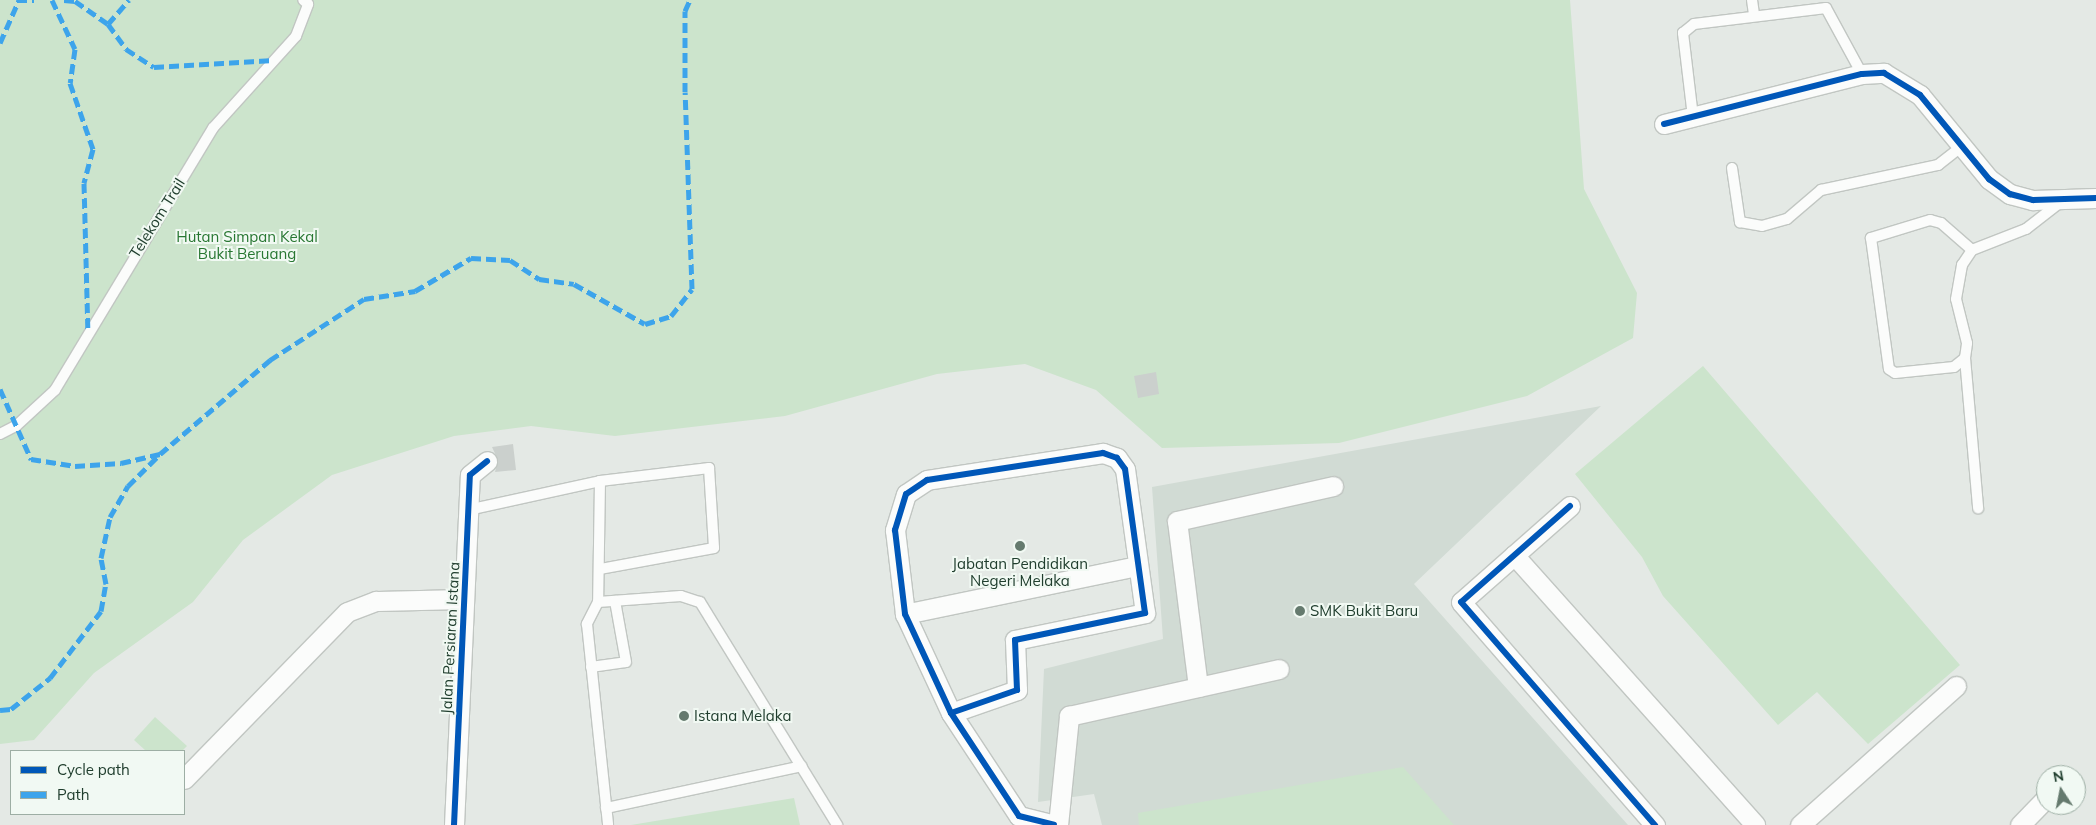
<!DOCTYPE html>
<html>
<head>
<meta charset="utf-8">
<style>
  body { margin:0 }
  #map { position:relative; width:2096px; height:825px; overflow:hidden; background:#e4e9e5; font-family:Mulish,sans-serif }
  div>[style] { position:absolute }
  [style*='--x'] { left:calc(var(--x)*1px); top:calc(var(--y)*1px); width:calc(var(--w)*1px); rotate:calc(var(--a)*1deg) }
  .built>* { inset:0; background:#d1dbd4 }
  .green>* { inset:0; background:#cce4cc }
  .building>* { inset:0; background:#cbd0cd }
  .roads { filter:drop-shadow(1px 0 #c1c6c2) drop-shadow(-1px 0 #c1c6c2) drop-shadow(0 1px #c1c6c2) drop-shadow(0 -1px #c1c6c2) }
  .service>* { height:10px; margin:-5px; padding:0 5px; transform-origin:5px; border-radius:5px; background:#fbfcfb }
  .minor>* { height:19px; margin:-9.5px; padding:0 9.5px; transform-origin:9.5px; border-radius:9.5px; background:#fbfcfb }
  .quiet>* { height:5px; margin-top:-2.5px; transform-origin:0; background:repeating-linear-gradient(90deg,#3da4eb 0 10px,transparent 0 15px) }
  .cycleway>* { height:6px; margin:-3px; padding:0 3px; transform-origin:3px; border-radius:3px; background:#0057b8 }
  .dots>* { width:14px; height:14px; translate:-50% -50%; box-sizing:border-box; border:2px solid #f1f9f3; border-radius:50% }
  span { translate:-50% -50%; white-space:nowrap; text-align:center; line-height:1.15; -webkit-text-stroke:4px #f1f9f3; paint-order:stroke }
  .street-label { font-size:15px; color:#203e2e }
  .park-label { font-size:15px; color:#287732 }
  .poi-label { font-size:15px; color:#203e2e }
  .left { translate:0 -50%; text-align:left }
  .legend { position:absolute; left:10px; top:750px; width:175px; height:65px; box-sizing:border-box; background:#f1f9f3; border:1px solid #9daea4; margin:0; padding:6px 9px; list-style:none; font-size:15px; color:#203e2e }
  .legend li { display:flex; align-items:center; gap:10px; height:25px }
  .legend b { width:25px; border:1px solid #9daea4 }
  .north { position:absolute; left:2036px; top:765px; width:50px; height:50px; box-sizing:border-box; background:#f1f9f3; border:1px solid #9daea4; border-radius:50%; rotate:349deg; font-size:14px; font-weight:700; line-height:20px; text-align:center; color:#203e2e }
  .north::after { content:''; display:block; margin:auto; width:18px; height:22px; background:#657a6e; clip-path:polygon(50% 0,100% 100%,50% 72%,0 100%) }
</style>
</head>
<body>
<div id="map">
  <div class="built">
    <div style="clip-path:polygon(1601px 406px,1414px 584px,1628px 825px,1102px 825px,1094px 794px,1038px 802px,1044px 669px,1163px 639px,1152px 487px)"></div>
  </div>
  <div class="green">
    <div style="clip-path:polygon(0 0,1570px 0,1584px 189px,1637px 293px,1633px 338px,1527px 396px,1339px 443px,1162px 448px,1096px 390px,1025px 364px,937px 374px,785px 416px,615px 436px,531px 426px,454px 436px,332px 475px,243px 540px,193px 602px,94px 673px,34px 740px,0 744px)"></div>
    <div style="clip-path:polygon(1703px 366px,1960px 665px,1868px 744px,1817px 692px,1778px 725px,1663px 596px,1642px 557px,1575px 474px)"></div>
    <div style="clip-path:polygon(155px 717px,187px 746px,182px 751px,146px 751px,134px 740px)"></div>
    <div style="clip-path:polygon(1403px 767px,1454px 825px,1139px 825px,1138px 813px)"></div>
    <div style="clip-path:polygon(794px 798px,800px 825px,631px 825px)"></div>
  </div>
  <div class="building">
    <div style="clip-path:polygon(1156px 372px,1159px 394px,1138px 398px,1134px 376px)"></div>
    <div style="clip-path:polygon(513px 444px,516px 470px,495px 472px,498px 460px,492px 447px)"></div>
  </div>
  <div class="roads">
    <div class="service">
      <div style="--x:1752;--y:0;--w:15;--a:82"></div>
      <div style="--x:1693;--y:117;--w:85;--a:-96.8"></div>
      <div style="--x:1683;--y:33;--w:14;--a:-39"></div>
      <div style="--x:1694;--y:24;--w:133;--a:-6.9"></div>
      <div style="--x:1826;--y:8;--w:75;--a:61.4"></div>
      <div style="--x:1732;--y:168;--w:55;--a:81.6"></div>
      <div style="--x:1740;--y:222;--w:22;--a:10"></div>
      <div style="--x:1762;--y:226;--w:26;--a:-16"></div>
      <div style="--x:1787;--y:219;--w:45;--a:-40.5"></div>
      <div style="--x:1821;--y:190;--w:120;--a:-12.1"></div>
      <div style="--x:1938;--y:165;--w:31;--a:-38"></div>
      <div style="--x:1972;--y:250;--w:41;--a:-138.9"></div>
      <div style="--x:1941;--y:223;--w:11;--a:-165"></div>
      <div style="--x:1930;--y:220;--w:62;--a:163"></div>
      <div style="--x:1871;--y:238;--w:132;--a:82.2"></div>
      <div style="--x:1889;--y:369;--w:7;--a:34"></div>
      <div style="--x:1895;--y:373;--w:59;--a:-5.8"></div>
      <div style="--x:1954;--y:367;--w:14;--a:-39"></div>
      <div style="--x:1965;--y:358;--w:15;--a:-82"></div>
      <div style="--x:1967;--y:343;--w:45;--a:-104"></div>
      <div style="--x:1956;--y:299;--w:35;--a:-80"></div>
      <div style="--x:1962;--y:265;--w:18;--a:-56"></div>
      <div style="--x:1972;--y:250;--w:58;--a:-21.3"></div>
      <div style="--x:2026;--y:229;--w:46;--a:-37.9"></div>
      <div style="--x:1965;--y:358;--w:151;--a:85"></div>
      <div style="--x:0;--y:434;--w:18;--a:-27"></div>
      <div style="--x:16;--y:426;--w:53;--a:-42.7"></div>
      <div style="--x:55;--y:390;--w:306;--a:-58.9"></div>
      <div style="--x:213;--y:128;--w:124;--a:-47.9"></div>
      <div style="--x:296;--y:36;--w:34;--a:-69"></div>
      <div style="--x:308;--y:4;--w:6;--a:-141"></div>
      <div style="--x:600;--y:481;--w:121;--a:90.9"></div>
      <div style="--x:598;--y:602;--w:25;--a:117"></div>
      <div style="--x:587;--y:624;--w:202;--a:84"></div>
      <div style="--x:468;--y:510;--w:135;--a:-12.4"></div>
      <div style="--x:600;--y:481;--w:110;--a:-6.8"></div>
      <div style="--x:709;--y:468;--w:80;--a:86.4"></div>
      <div style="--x:714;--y:548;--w:115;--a:169.5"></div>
      <div style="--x:598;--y:602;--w:83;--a:-4.1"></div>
      <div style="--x:681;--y:596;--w:20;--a:18"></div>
      <div style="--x:700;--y:602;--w:262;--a:58.4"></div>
      <div style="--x:591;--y:667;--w:35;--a:-8"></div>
      <div style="--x:626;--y:662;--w:62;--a:-100.2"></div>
      <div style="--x:606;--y:808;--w:200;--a:-12.1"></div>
    </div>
    <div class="minor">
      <div style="--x:1664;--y:124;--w:204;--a:-14.2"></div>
      <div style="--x:1862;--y:74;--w:22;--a:-3"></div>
      <div style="--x:1884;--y:73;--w:42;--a:31.4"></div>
      <div style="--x:1920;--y:95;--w:109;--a:50.6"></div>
      <div style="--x:1989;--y:179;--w:26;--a:36"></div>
      <div style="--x:2010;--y:194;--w:24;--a:15"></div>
      <div style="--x:2033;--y:200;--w:63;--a:-1.8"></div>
      <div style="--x:1570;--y:506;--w:145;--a:138.6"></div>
      <div style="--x:1461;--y:602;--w:296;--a:49"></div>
      <div style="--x:1514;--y:555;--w:362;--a:48.2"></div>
      <div style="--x:905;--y:614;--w:236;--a:-11.7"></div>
      <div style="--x:1198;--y:687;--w:167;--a:-97.2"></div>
      <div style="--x:1177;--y:521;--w:160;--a:-12.6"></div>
      <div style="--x:951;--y:713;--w:70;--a:-19.2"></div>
      <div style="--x:1017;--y:690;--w:50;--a:-92.3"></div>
      <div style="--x:1015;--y:640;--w:133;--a:-11.7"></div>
      <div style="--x:1145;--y:613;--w:145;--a:-97.9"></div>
      <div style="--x:1125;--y:469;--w:14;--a:-126"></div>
      <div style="--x:1117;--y:458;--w:15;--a:-160"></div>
      <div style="--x:1103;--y:453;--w:178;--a:171.3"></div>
      <div style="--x:927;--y:480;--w:25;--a:146"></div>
      <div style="--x:906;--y:494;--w:38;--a:107"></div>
      <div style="--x:895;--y:530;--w:85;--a:83.2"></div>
      <div style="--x:905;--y:614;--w:109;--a:65.1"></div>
      <div style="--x:951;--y:713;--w:123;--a:56.6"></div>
      <div style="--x:1019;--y:816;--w:36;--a:14"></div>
      <div style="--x:184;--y:779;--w:233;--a:-45.7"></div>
      <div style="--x:347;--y:612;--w:31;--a:-21"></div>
      <div style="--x:376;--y:601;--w:88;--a:-1.3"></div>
      <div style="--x:454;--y:825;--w:350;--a:-87.4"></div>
      <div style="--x:470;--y:475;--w:22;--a:-39"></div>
      <div style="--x:1058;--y:825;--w:110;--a:-84.2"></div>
      <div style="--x:1069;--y:716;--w:215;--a:-12.6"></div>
      <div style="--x:1800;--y:825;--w:209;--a:-41.7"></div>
      <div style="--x:2020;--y:825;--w:37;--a:-46"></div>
    </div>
  </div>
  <div class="quiet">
    <div style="--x:17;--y:0;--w:17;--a:0"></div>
    <div style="--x:52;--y:0;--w:54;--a:64.9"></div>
    <div style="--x:75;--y:49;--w:34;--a:98"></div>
    <div style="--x:70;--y:83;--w:70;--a:70.8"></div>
    <div style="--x:93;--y:149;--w:35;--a:105"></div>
    <div style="--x:84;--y:183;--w:148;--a:88.5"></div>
    <div style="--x:64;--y:0;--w:11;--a:5"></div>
    <div style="--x:75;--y:1;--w:40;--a:34.9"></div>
    <div style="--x:108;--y:24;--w:31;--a:54"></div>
    <div style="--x:126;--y:49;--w:33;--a:33"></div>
    <div style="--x:154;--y:67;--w:120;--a:-3.3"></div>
    <div style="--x:108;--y:24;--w:32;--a:-49"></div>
    <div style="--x:0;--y:43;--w:47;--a:-66.2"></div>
    <div style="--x:0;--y:389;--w:77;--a:66.1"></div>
    <div style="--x:31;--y:459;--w:45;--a:9"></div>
    <div style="--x:75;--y:466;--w:46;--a:-3.7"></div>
    <div style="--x:121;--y:463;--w:40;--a:-13"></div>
    <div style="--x:160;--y:454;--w:145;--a:-40.5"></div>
    <div style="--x:270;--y:360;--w:112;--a:-33"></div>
    <div style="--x:364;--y:299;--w:52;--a:-8.9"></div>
    <div style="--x:415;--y:291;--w:65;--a:-30.5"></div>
    <div style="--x:471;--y:258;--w:39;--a:3"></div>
    <div style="--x:510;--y:260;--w:35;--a:33"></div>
    <div style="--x:539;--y:279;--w:35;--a:8"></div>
    <div style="--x:574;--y:284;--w:81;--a:29.4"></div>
    <div style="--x:645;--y:324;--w:27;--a:-17"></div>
    <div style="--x:671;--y:316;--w:34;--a:-52"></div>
    <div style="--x:692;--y:289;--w:197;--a:-92"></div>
    <div style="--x:685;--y:92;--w:81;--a:-90"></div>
    <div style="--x:685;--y:11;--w:12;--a:-66"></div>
    <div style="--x:0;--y:710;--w:11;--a:-5"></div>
    <div style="--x:11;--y:709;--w:50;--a:-38.5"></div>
    <div style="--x:50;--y:678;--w:84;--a:-52.7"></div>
    <div style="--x:101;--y:611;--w:27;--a:-80"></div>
    <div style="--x:106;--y:584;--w:26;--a:-101"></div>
    <div style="--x:101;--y:558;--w:42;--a:-77.6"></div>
    <div style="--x:110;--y:517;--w:36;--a:-60"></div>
    <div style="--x:128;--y:486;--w:45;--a:-45"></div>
  </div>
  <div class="cycleway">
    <div style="--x:1664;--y:124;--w:204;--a:-14.2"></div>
    <div style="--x:1862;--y:74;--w:22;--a:-3"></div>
    <div style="--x:1884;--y:73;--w:42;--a:31.4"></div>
    <div style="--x:1920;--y:95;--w:109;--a:50.6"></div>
    <div style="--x:1989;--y:179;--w:26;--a:36"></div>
    <div style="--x:2010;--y:194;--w:24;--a:15"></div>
    <div style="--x:2033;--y:200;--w:63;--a:-1.8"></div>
    <div style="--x:1570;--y:506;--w:145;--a:138.6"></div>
    <div style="--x:1461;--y:602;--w:296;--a:49"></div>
    <div style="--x:951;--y:713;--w:70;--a:-19.2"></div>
    <div style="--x:1017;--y:690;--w:50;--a:-92.3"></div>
    <div style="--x:1015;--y:640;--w:133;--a:-11.7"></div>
    <div style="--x:1145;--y:613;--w:145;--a:-97.9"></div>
    <div style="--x:1125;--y:469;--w:14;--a:-126"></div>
    <div style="--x:1117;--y:458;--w:15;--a:-160"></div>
    <div style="--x:1103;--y:453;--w:178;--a:171.3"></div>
    <div style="--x:927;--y:480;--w:25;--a:146"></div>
    <div style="--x:906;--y:494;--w:38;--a:107"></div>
    <div style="--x:895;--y:530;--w:85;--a:83.2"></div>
    <div style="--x:905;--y:614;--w:109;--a:65.1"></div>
    <div style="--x:951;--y:713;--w:123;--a:56.6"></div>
    <div style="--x:1019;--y:816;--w:36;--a:14"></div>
    <div style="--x:454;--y:825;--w:350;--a:-87.4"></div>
    <div style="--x:470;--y:475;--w:22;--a:-39"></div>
  </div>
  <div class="dots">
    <div style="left:1020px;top:546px;background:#657a6e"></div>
    <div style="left:1300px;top:611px;background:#657a6e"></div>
    <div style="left:684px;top:716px;background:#657a6e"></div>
  </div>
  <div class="street-label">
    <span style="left:157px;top:218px;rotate:-58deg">Telekom Trail</span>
    <span style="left:450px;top:638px;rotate:-87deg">Jalan Persiaran Istana</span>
  </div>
  <div class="park-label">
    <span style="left:247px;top:245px">Hutan Simpan Kekal<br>Bukit Beruang</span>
  </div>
  <div class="poi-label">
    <span style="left:1020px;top:572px">Jabatan Pendidikan<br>Negeri Melaka</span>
    <span class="left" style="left:1310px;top:611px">SMK Bukit Baru</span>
    <span class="left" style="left:694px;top:716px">Istana Melaka</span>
  </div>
  <ul class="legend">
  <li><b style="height:6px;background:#0057b8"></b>Cycle path</li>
  <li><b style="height:6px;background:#3da4eb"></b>Path</li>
  </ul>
  <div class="north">N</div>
</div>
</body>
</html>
